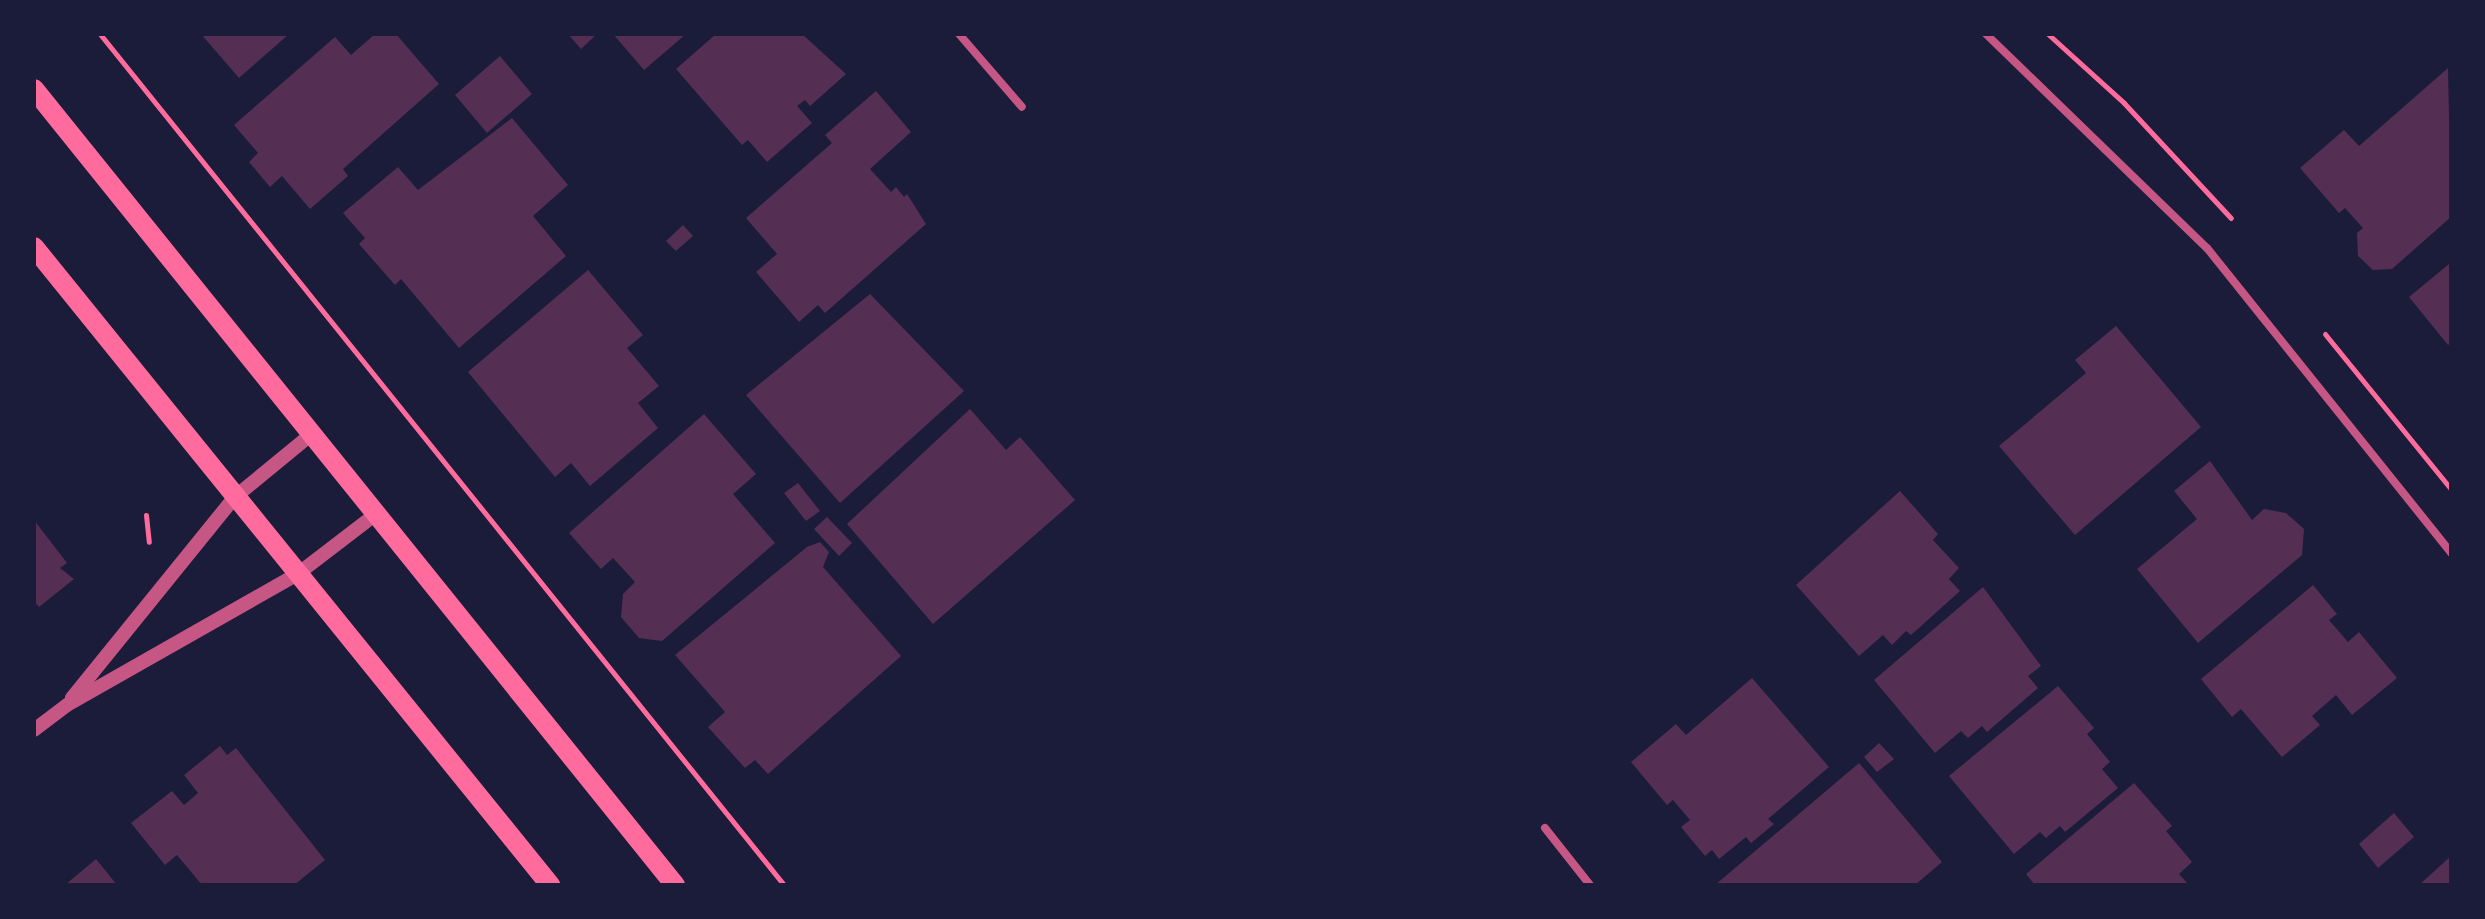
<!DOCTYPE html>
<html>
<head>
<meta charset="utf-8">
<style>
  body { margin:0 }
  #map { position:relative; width:2485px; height:919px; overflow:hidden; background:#1b1b3a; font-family:Figtree,sans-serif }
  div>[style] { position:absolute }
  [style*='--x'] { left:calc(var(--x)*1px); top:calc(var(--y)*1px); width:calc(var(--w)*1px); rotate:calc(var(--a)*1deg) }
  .building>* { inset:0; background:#542f53 }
  .path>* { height:5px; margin:-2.5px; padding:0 2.5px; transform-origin:2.5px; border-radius:2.5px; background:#ff6b9d }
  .minor>* { height:8px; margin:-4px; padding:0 4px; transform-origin:4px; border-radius:4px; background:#c65784 }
  .tertiary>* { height:14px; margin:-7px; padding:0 7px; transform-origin:7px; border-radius:7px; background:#c65784 }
  .primary>* { height:20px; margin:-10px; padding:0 10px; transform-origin:10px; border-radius:10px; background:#ff6b9d }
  span { translate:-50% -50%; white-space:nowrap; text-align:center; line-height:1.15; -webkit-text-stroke:7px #1b1b3a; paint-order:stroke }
  .frame { position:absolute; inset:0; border:36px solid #1b1b3a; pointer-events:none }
</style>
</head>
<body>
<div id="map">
  <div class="building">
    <div style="clip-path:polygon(201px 34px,289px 34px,239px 78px)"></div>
    <div style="clip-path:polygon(375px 34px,396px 34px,439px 84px,343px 169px,348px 176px,310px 209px,282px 176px,270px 187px,249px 162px,258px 153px,234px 125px,335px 37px,351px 55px)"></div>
    <div style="clip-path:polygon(568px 34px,597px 34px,581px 49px)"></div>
    <div style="clip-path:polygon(613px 34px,686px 34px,644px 70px)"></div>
    <div style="clip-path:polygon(716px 34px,802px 34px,846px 74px,810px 106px,805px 100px,797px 106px,812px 123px,767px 162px,748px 140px,742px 145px,676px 69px)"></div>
    <div style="clip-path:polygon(500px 56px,532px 94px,487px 133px,455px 95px)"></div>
    <div style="clip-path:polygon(2448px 68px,2451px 217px,2392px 269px,2373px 270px,2358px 256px,2357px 233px,2363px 228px,2345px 208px,2339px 213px,2300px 168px,2344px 130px,2359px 146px)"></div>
    <div style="clip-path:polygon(876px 91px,911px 132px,870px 169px,891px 192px,896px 187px,904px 197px,907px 194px,926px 224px,825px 313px,818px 305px,799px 322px,756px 272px,777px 254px,746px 218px,832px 143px,825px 135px)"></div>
    <div style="clip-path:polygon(512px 118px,568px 185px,533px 216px,566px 256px,459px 348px,401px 279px,395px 285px,359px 244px,365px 238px,343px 213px,398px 167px,418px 190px)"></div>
    <div style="clip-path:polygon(683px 225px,693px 236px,676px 251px,666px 241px)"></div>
    <div style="clip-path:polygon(2449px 264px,2451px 343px,2448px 345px,2409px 297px)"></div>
    <div style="clip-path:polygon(588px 270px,643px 335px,627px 348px,659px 386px,638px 403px,658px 428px,590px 486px,571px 463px,555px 477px,468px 372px)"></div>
    <div style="clip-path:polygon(870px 294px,964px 391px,840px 503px,746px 395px)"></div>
    <div style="clip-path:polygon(2116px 326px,2201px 427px,2075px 535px,1999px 446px,2086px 373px,2075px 360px)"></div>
    <div style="clip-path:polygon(970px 409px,1006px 450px,1020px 437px,1075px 500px,933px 624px,847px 524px)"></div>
    <div style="clip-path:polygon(704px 414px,756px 474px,733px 494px,775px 543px,662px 641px,639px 638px,621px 617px,623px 594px,635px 582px,613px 558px,601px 569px,569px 533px)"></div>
    <div style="clip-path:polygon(2210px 461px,2252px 520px,2264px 509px,2286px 513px,2304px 529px,2302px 555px,2198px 643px,2137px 569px,2197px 519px,2174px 491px)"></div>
    <div style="clip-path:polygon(798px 483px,820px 511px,806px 521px,784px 493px)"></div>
    <div style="clip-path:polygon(1900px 491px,1938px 534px,1933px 540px,1959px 568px,1949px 579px,1960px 591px,1911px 635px,1906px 631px,1892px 645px,1883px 635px,1859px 656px,1796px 585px)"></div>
    <div style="clip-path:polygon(827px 517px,852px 543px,839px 556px,814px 529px)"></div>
    <div style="clip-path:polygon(34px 520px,67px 563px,60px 568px,74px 579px,39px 607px,34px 601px)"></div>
    <div style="clip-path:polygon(820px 542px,829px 552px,823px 567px,901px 656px,768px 774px,755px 760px,745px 768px,708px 727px,725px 712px,675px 655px,807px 547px)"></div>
    <div style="clip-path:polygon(2313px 585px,2337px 614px,2329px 620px,2348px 642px,2359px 632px,2397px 678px,2352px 715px,2336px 695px,2312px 716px,2320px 725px,2282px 757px,2241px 709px,2232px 717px,2201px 679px)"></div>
    <div style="clip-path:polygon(1983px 587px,2041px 666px,2028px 676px,2038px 688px,1987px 732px,1982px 726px,1968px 738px,1961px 731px,1935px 753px,1874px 680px)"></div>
    <div style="clip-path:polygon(1752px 678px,1829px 767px,1768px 819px,1774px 824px,1751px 843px,1746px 837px,1719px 859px,1712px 850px,1705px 856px,1681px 827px,1690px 820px,1673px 800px,1667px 805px,1631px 762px,1676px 724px,1686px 735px)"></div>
    <div style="clip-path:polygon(2058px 686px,2094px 728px,2087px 734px,2110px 762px,2102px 769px,2118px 788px,2065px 832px,2060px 826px,2046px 838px,2040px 832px,2014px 854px,1949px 776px)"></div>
    <div style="clip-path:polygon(1879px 743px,1894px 759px,1877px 772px,1864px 757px)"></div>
    <div style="clip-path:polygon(220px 746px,227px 755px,236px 748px,325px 860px,294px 885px,202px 885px,177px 855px,165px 865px,131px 823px,172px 791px,184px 805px,198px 793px,184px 775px)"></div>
    <div style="clip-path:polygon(1859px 763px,1942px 862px,1915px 885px,1715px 885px)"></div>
    <div style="clip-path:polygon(2134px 783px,2172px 826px,2166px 831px,2192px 862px,2179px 874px,2189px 885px,2035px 885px,2026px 874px)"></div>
    <div style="clip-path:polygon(2394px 813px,2414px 837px,2378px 868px,2359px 844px)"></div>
    <div style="clip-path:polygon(2451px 856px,2451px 885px,2419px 885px)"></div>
    <div style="clip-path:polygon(96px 859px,117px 885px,65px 885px)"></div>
  </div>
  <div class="path">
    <div style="--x:100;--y:34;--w:1092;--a:51.21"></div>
    <div style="--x:2048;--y:34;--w:103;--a:42.2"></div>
    <div style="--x:2124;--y:103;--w:157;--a:47.1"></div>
    <div style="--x:2325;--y:334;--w:200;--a:50.9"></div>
    <div style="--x:146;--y:515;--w:27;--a:84"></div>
  </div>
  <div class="minor">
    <div style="--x:959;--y:34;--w:96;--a:49.2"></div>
    <div style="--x:1986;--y:34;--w:308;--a:44.1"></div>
    <div style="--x:2207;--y:248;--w:391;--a:51.3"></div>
    <div style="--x:1545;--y:828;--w:73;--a:51.7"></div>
  </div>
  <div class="tertiary">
    <div style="--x:72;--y:698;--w:259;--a:-51"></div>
    <div style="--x:235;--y:497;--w:101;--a:-39.4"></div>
    <div style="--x:34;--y:730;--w:41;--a:-37.1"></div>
    <div style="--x:67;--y:705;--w:267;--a:-29.6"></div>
    <div style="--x:299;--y:573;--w:97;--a:-37.5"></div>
  </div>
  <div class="primary">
    <div style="--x:34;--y:89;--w:1022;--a:51.16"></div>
    <div style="--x:34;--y:247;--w:821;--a:51.03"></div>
  </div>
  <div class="frame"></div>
</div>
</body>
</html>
